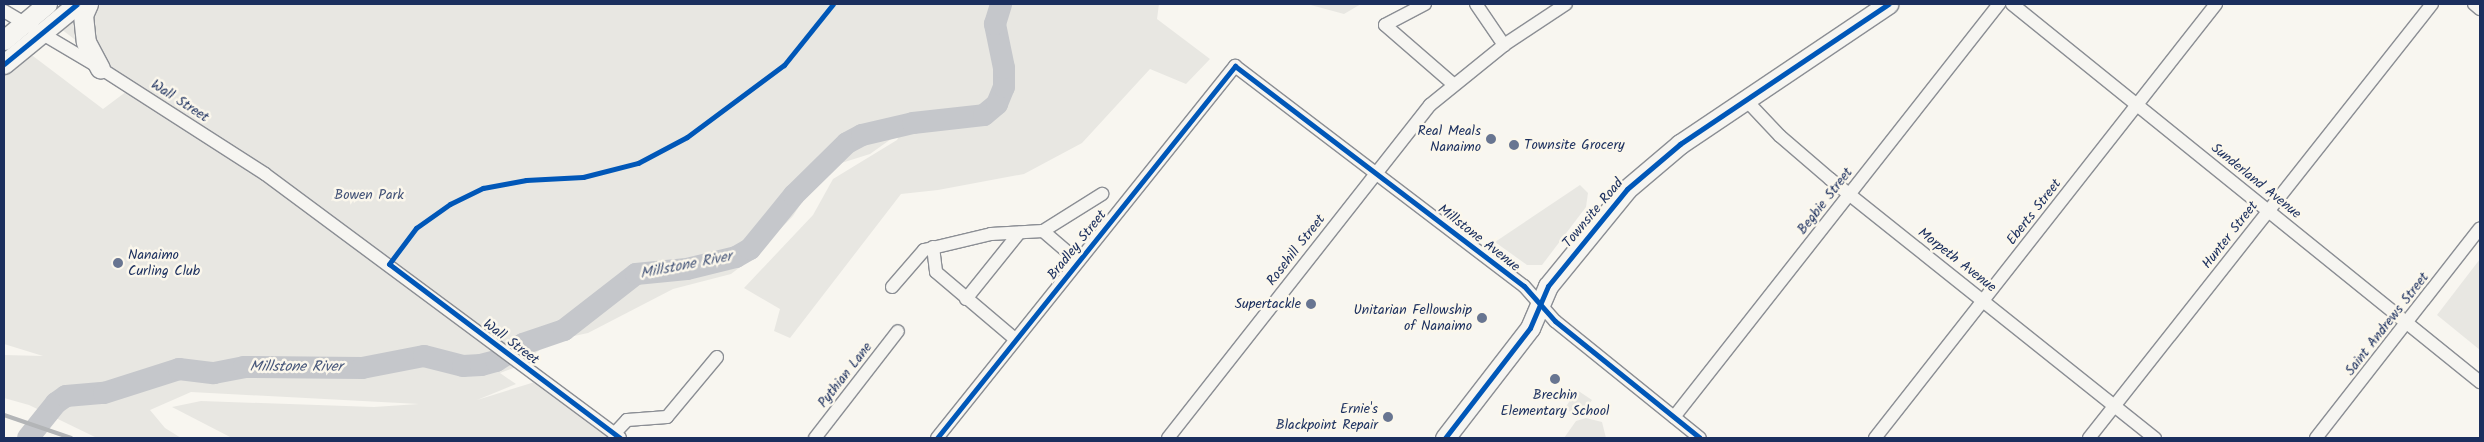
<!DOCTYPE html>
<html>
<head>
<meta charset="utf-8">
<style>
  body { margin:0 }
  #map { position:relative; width:2484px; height:442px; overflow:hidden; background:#f8f6f0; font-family:Kalam,sans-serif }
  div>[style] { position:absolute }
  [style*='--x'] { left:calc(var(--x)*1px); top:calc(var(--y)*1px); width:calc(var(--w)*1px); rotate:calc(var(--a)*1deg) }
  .green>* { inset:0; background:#e8e7e2 }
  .river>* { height:22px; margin:-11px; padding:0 11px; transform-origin:11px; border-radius:11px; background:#c5c7cb }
  .roads { filter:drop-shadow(1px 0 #8b8e94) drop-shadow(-1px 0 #8b8e94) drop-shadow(0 1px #8b8e94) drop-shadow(0 -1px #8b8e94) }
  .street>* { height:12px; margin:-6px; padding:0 6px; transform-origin:6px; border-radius:6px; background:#f6f5f1 }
  .secondary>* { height:19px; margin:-9.5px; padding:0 9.5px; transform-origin:9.5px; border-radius:9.5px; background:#f6f5f1 }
  .rail>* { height:4px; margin:-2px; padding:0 2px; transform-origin:2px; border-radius:2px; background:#b3b5b7 }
  .cycleway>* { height:5px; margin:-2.5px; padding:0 2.5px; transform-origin:2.5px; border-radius:2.5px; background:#0057b8 }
  .dots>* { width:14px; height:14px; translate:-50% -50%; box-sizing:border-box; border:2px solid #fbf7ec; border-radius:50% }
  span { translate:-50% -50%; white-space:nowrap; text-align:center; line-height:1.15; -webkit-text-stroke:5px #fbf7ec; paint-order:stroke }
  .street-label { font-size:14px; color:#1b2f5e }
  .poi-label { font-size:14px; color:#1b2f5e }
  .right { translate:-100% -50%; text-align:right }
  .left { translate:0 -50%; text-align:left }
  .park-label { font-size:14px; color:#415176 }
  .water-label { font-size:15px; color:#47577a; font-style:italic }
  .frame { position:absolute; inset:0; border:5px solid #1b2f5e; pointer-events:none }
</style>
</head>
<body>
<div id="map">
  <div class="green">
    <div style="clip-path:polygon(95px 4px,1159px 4px,1157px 19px,1210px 59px,1186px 84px,1150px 69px,1082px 143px,1024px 174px,938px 190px,901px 194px,790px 338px,774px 331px,780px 309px,744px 288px,813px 215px,833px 179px,897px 140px,901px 132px,870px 154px,835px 165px,816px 180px,793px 216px,752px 258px,731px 274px,673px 289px,588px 333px,551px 341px,519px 366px,500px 373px,516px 384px,477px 400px,538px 381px,611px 438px,232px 438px,172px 407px,201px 401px,374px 407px,419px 404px,191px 392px,150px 410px,165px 428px,181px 438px,97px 438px,29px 405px,4px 398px,4px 355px,43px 356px,4px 344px,4px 71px,29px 53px,103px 109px,135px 85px,61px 29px)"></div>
    <div style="clip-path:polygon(1307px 4px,1361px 4px,1344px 14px)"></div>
    <div style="clip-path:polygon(1580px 185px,1588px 193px,1586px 207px,1542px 265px,1527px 265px,1495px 242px)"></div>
    <div style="clip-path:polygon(2480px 259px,2480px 350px,2437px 315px)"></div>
    <div style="clip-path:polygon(1577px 390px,1592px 400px,1586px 408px,1579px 404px,1573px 414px,1565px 408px)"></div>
    <div style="clip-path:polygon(1586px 418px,1602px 422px,1606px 438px,1564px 438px,1576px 421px)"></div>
  </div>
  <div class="river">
    <div style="--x:28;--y:438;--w:45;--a:-51.3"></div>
    <div style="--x:56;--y:403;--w:12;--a:-35"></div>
    <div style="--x:66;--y:396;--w:38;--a:-5"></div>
    <div style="--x:104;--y:393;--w:79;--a:-17.7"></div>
    <div style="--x:179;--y:369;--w:35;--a:7"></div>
    <div style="--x:214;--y:373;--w:31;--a:-11"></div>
    <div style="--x:244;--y:367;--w:118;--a:0.5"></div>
    <div style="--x:362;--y:368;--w:63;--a:-11"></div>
    <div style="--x:424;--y:356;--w:40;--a:14.4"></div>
    <div style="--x:463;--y:366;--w:18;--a:-3"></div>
    <div style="--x:481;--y:365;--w:16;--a:-15"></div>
    <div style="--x:496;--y:361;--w:32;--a:-32"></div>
    <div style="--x:523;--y:344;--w:43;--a:-18.9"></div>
    <div style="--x:564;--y:330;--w:91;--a:-37.9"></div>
    <div style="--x:636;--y:274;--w:51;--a:-5.6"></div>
    <div style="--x:687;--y:269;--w:50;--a:-13.8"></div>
    <div style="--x:736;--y:257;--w:16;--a:-30"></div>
    <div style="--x:750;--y:249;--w:70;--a:-50.8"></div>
    <div style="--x:794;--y:195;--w:74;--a:-44.5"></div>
    <div style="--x:847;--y:143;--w:17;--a:-28"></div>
    <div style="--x:862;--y:135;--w:52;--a:-13.2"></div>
    <div style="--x:913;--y:123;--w:71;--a:-6.4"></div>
    <div style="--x:984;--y:115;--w:17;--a:-40"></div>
    <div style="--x:997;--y:104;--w:18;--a:-68"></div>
    <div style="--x:1004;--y:87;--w:19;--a:-90"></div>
    <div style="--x:1004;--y:68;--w:45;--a:-101.6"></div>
    <div style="--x:995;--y:24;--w:21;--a:-73"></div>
  </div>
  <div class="roads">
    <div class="street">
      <div style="--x:1425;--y:4;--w:45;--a:152.3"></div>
      <div style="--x:1385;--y:25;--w:90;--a:40.9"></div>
      <div style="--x:1476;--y:4;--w:50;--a:55.7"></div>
      <div style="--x:2012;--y:4;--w:602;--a:38.93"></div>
      <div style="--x:2474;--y:4;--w:8;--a:40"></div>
      <div style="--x:4;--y:11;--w:112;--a:30.7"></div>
      <div style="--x:100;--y:68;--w:196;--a:32.7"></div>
      <div style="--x:265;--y:174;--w:442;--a:36.6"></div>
      <div style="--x:1745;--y:99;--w:51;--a:46.6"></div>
      <div style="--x:1780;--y:136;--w:66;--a:40.7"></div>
      <div style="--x:1830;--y:179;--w:416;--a:38.6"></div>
      <div style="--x:1043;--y:231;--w:46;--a:40.6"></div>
      <div style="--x:933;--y:247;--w:25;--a:83"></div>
      <div style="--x:936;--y:272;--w:104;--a:40.3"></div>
      <div style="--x:892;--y:287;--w:49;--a:-49.1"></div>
      <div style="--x:924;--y:250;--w:69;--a:-13.4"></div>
      <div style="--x:991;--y:234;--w:52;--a:-3.3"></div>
      <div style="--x:1043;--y:231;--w:70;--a:-32.1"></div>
      <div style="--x:966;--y:299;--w:85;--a:-51.2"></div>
      <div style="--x:1674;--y:417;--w:526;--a:-51.8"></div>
      <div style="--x:614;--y:434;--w:19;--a:-47"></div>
      <div style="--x:627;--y:420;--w:40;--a:-4.3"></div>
      <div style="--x:667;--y:417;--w:78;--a:-50.2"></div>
      <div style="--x:815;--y:438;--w:135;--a:-52.2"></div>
      <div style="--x:937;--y:438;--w:477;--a:-51.3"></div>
      <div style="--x:1235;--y:66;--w:363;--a:37.3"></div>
      <div style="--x:1524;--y:286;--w:47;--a:48.5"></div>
      <div style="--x:1555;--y:321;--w:186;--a:38.9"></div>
      <div style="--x:1168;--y:438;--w:424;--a:-51.8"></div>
      <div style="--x:1430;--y:105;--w:95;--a:-39"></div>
      <div style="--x:1504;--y:45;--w:74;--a:-33.5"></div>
      <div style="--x:1875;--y:438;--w:552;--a:-51.84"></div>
      <div style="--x:2089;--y:438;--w:553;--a:-51.68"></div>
      <div style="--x:2316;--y:438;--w:266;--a:-52"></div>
    </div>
    <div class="secondary">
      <div style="--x:88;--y:4;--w:12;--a:114"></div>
      <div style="--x:83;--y:15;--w:27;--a:84"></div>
      <div style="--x:86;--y:42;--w:30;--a:62"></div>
      <div style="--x:4;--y:40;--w:56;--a:-39.9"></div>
      <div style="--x:4;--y:64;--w:94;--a:-39.4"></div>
      <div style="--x:1445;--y:438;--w:139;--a:-52.3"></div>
      <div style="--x:1530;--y:328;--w:46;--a:-66.8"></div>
      <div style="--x:1548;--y:286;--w:125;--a:-50.8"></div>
      <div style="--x:1627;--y:189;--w:70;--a:-40.3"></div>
      <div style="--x:1680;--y:144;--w:251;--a:-33.9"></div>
    </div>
  </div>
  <div class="rail">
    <div style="--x:4;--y:415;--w:71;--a:18.9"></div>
  </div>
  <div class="cycleway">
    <div style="--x:4;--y:64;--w:94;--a:-39.4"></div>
    <div style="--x:620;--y:438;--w:289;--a:-143"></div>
    <div style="--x:389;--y:264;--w:45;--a:-53.1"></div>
    <div style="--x:416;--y:228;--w:42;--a:-35.2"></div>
    <div style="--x:450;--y:204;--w:37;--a:-26"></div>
    <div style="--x:483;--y:188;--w:44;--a:-10.5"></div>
    <div style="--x:526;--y:180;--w:57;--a:-3"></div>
    <div style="--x:583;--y:177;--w:57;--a:-14.3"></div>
    <div style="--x:638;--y:163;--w:55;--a:-28"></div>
    <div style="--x:687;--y:137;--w:121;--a:-36.6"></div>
    <div style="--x:784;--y:65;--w:78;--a:-51.2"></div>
    <div style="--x:937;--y:438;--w:477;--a:-51.3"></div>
    <div style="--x:1235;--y:66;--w:363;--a:37.3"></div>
    <div style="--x:1524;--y:286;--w:47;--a:48.5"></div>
    <div style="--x:1555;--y:321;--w:186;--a:38.9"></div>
    <div style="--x:1445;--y:438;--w:139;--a:-52.3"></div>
    <div style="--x:1530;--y:328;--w:46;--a:-66.8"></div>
    <div style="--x:1548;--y:286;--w:125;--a:-50.8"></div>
    <div style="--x:1627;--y:189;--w:70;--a:-40.3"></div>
    <div style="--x:1680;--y:144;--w:251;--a:-33.9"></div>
  </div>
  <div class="dots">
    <div style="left:1491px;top:139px;background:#687591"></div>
    <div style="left:1514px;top:145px;background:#687591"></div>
    <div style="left:118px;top:263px;background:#687591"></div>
    <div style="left:1311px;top:304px;background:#687591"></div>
    <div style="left:1482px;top:318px;background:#687591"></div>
    <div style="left:1555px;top:379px;background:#687591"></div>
    <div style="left:1388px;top:417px;background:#687591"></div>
  </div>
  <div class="street-label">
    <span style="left:180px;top:101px;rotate:33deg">Wall Street</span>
    <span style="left:2256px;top:181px;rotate:39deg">Sunderland Avenue</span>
    <span style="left:1825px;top:201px;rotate:-52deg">Begbie Street</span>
    <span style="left:2034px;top:212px;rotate:-52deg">Eberts Street</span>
    <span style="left:1593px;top:213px;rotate:-50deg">Townsite Road</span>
    <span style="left:2230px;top:235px;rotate:-52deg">Hunter Street</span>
    <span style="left:1479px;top:238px;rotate:38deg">Millstone Avenue</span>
    <span style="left:1077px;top:245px;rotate:-51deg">Bradley Street</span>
    <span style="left:1296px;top:250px;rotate:-52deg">Rosehill Street</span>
    <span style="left:1957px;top:260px;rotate:38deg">Morpeth Avenue</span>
    <span style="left:2387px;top:324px;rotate:-52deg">Saint Andrews Street</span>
    <span style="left:511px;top:342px;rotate:37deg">Wall Street</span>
    <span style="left:845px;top:375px;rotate:-52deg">Pythian Lane</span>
  </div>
  <div class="poi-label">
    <span class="right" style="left:1481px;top:139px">Real Meals<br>Nanaimo</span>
    <span class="left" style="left:1524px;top:145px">Townsite Grocery</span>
    <span class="left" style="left:128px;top:263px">Nanaimo<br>Curling Club</span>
    <span class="right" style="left:1301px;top:304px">Supertackle</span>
    <span class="right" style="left:1472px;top:318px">Unitarian Fellowship<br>of Nanaimo</span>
    <span style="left:1555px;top:403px">Brechin<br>Elementary School</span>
    <span class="right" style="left:1378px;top:417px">Ernie's<br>Blackpoint Repair</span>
  </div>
  <div class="park-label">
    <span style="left:369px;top:195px">Bowen Park</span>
  </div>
  <div class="water-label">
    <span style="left:686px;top:266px;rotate:-11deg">Millstone River</span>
    <span style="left:296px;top:368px">Millstone River</span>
  </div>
  <div class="frame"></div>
</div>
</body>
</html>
